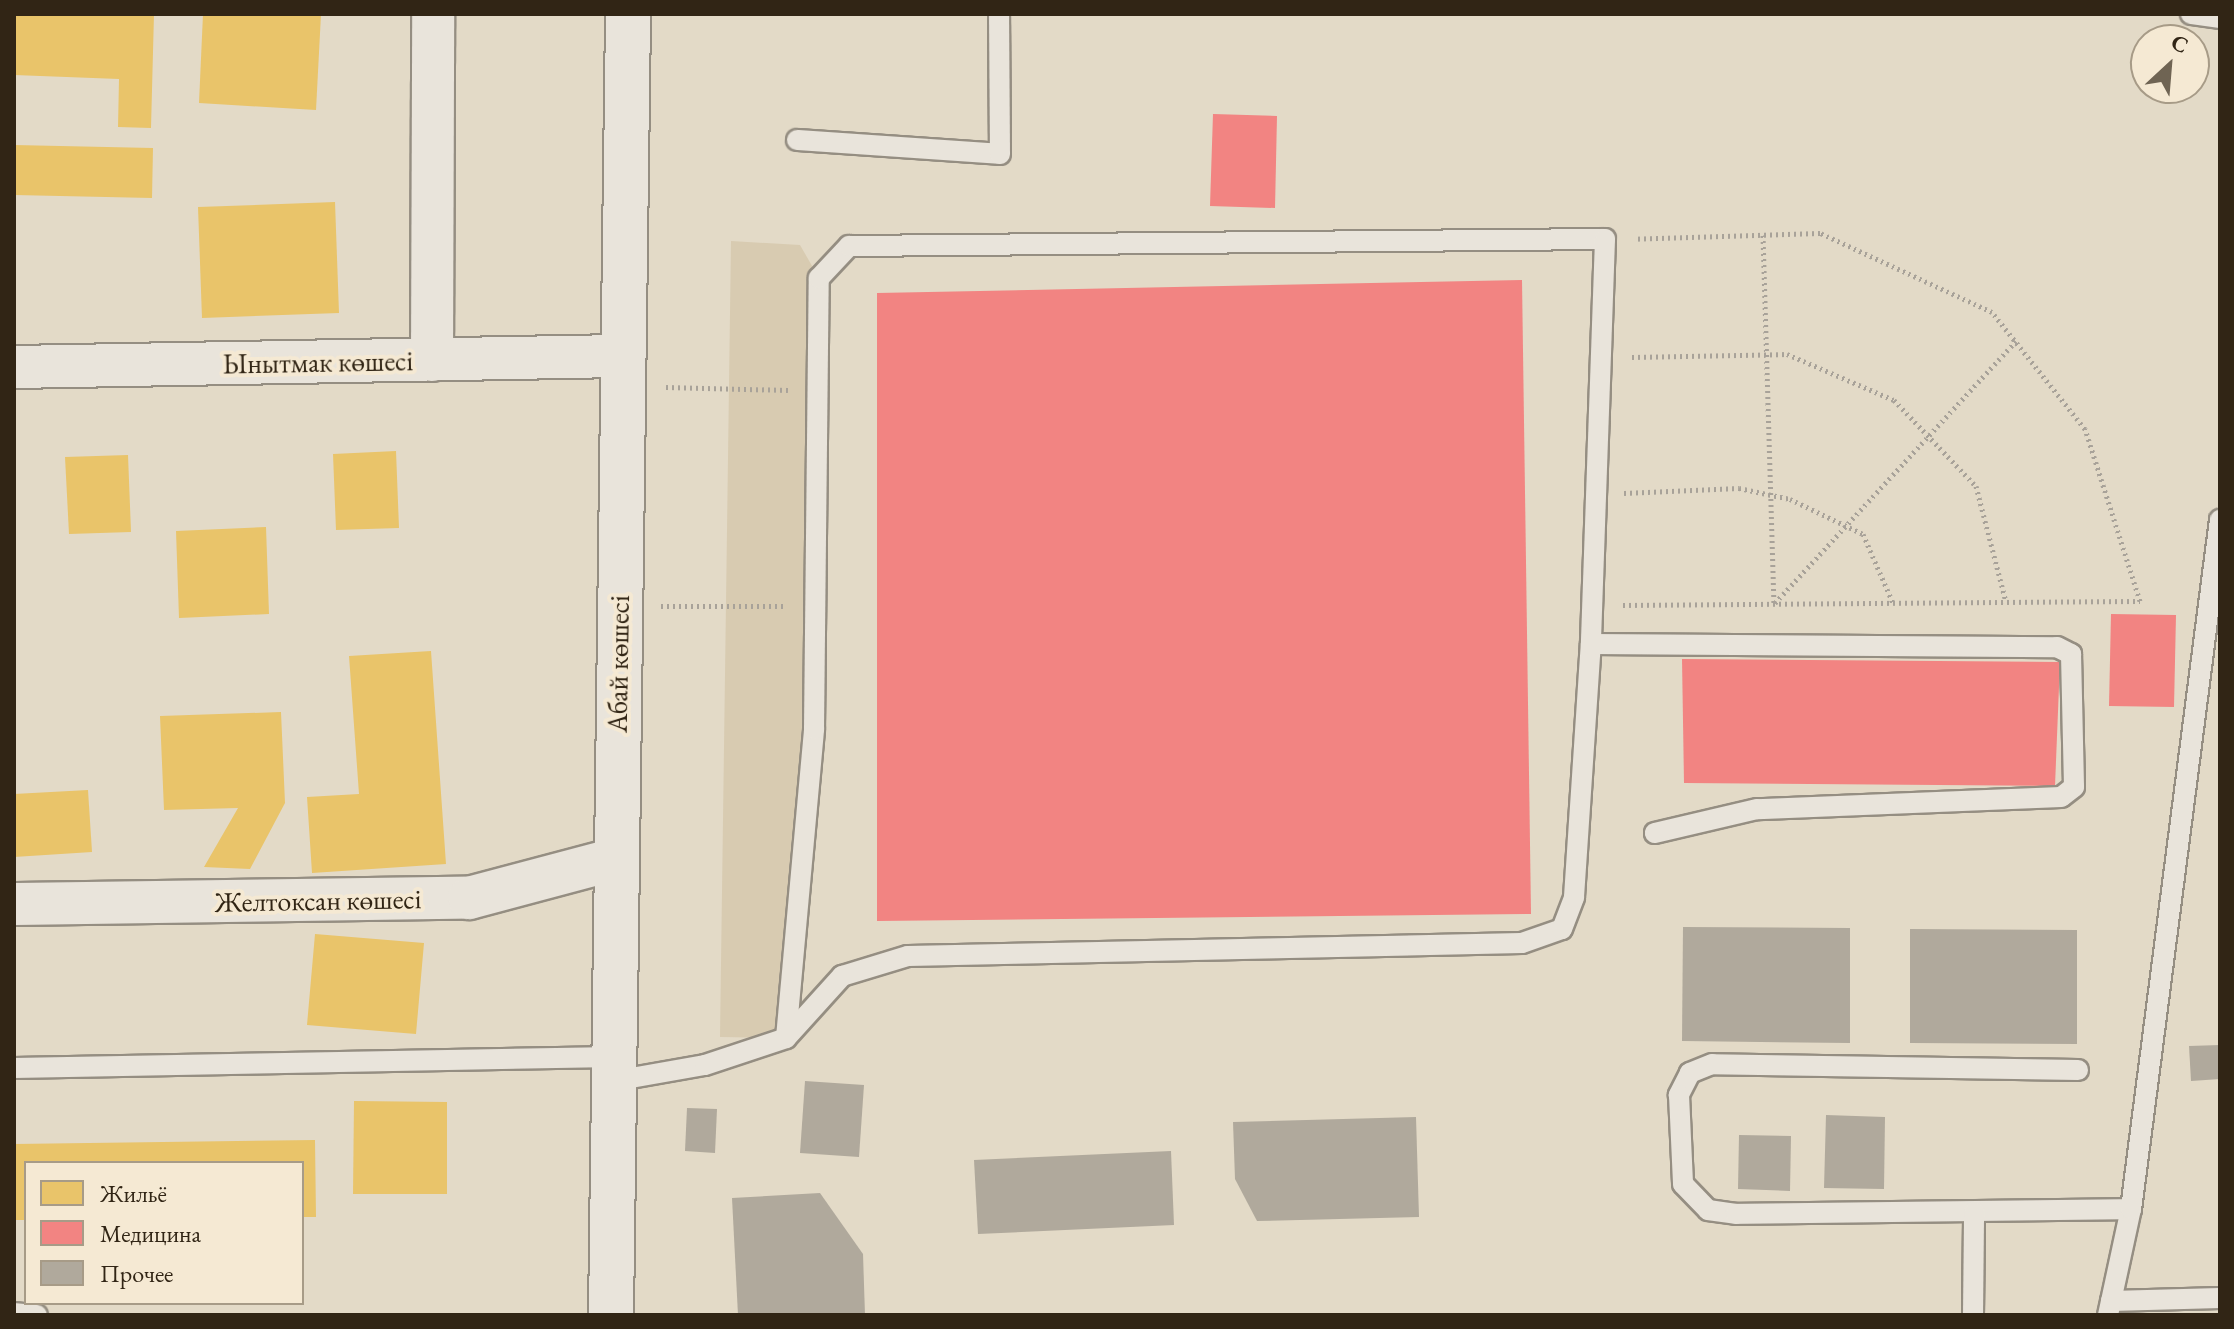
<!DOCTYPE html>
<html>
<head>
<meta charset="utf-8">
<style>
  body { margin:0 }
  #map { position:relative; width:2234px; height:1329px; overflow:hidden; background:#e3dac7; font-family:"EB Garamond",serif }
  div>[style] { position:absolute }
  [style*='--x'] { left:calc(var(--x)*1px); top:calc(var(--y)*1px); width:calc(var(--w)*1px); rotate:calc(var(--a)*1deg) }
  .green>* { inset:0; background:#d8cbb1 }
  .homes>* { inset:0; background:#e9c46a }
  .health>* { inset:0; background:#f28482 }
  .building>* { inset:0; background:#b0a99c }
  .path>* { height:5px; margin-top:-2.5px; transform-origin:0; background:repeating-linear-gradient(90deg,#a8a299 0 2px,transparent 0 6px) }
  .roads { filter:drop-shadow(2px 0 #958e82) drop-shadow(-2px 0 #958e82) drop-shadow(0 2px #958e82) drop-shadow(0 -2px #958e82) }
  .lane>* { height:20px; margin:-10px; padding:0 10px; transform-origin:10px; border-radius:10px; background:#e9e4db }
  .street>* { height:42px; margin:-21px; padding:0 21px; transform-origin:21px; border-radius:21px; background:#e9e4db }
  .secondary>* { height:44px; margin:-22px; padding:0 22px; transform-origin:22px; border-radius:22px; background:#e9e4db }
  span { translate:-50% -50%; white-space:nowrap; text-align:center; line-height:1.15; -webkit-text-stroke:8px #f5e9d3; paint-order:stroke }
  .street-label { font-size:28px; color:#312515 }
  .frame { position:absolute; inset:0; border:16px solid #312515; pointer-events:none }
  .legend { position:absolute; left:24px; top:1161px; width:280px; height:144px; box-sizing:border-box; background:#f5e9d3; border:2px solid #a79b87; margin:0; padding:10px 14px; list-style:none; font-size:24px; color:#312515 }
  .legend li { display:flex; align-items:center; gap:16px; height:40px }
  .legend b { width:40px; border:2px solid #a79b87 }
  .north { position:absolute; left:2130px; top:24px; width:80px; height:80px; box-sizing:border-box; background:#f5e9d3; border:2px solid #a79b87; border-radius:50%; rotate:26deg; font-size:22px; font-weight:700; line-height:32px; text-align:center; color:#312515 }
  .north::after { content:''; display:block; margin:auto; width:28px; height:36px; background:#6f6453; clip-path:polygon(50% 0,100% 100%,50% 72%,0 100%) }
</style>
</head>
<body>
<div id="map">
  <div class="green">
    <div style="clip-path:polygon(731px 241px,800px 245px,819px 278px,812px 606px,786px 1038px,720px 1037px)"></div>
  </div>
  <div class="homes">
    <div style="clip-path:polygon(15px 14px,154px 14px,151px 128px,118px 127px,119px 79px,14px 75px)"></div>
    <div style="clip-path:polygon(203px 14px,321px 14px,316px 110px,199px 103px)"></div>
    <div style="clip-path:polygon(14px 145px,153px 148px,152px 198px,14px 195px)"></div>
    <div style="clip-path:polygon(335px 202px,339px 313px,202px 318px,198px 207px)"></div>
    <div style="clip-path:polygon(396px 451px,399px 528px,336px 530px,333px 454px)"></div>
    <div style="clip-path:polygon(128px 455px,131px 532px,69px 534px,65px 457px)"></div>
    <div style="clip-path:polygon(266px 527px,269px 614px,179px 618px,176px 531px)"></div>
    <div style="clip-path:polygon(431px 651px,446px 864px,312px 873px,307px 797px,359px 794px,349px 656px)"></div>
    <div style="clip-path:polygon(281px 712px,285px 803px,250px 869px,204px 867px,238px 808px,164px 810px,160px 716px)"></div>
    <div style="clip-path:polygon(88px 790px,92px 852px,14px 857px,14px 794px)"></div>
    <div style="clip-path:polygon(315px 934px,424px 943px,416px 1034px,307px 1025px)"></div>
    <div style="clip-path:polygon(354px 1101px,447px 1102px,447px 1194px,353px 1194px)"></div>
    <div style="clip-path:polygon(315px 1140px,316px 1217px,302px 1217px,302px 1163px,26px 1163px,26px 1220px,14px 1220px,14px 1144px)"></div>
  </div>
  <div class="health">
    <div style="clip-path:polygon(1213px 114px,1277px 116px,1275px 208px,1210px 206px)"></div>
    <div style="clip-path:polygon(1522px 280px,1531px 914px,877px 921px,877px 293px)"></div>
    <div style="clip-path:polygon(2111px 614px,2176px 615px,2174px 707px,2109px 706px)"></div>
    <div style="clip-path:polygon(1682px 659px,2060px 662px,2055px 786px,1684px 783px)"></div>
  </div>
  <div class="building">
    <div style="clip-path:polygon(1683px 927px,1850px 928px,1850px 1043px,1682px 1041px)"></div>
    <div style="clip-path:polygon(1910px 929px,2077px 930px,2077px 1044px,1910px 1043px)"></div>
    <div style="clip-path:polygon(2220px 1045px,2220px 1079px,2191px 1081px,2189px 1046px)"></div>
    <div style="clip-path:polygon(805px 1081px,864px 1085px,859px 1157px,800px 1153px)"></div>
    <div style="clip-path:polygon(687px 1108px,717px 1109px,715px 1153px,685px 1151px)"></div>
    <div style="clip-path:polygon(1826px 1115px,1885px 1117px,1884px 1189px,1824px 1188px)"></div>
    <div style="clip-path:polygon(1416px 1117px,1419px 1217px,1257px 1221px,1235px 1179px,1233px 1122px)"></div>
    <div style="clip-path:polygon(1739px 1135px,1791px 1136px,1790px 1191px,1738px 1189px)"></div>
    <div style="clip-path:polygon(1171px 1151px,1174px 1225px,978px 1234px,974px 1160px)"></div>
    <div style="clip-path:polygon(820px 1193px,863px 1254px,865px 1315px,738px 1315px,732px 1198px)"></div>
  </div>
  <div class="path">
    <div style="--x:1763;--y:235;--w:369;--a:88.3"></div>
    <div style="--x:1632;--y:357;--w:155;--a:-1.1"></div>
    <div style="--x:1787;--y:354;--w:116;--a:23.3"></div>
    <div style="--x:1894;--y:400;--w:119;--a:46.4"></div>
    <div style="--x:1976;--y:486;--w:120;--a:75.5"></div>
    <div style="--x:666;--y:387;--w:122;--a:1.4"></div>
    <div style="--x:1624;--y:493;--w:115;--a:-2.5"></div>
    <div style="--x:1739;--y:488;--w:52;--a:12.2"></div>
    <div style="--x:1790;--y:499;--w:81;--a:25.6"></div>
    <div style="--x:1863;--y:534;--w:75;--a:66.5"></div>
    <div style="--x:1775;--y:603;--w:356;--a:-47.4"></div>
    <div style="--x:1623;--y:605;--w:517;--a:-0.44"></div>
    <div style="--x:2140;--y:601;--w:181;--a:-107.7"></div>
    <div style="--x:2085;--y:429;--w:149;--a:-128.5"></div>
    <div style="--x:1992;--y:312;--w:189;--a:-155.3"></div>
    <div style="--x:1820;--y:233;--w:186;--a:178.2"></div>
    <div style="--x:661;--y:606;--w:126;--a:0"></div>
  </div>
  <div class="roads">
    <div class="lane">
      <div style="--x:2191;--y:14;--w:29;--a:8"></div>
      <div style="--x:797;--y:140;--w:203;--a:3.9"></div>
      <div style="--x:1000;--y:154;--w:140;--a:-90.4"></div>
      <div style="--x:786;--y:1038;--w:310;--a:-84.8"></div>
      <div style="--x:814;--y:729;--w:451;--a:-89.4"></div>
      <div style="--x:819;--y:278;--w:44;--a:-46.8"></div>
      <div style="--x:849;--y:246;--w:756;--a:-0.53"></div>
      <div style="--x:1605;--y:239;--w:405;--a:92"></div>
      <div style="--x:14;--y:1068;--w:600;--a:-1.05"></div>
      <div style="--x:2078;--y:1070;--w:366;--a:-179.1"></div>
      <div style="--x:1712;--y:1064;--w:24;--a:158"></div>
      <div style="--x:1690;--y:1073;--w:25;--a:117"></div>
      <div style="--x:1679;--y:1095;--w:89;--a:87.4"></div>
      <div style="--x:1683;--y:1184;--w:36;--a:46"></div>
      <div style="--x:1708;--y:1210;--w:28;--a:8"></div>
      <div style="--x:1736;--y:1214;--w:395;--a:-0.7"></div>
      <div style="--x:614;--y:1081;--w:92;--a:-10"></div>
      <div style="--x:705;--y:1065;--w:85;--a:-18.4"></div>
      <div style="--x:786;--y:1038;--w:84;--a:-47.9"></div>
      <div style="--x:842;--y:976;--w:69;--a:-16.9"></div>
      <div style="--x:908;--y:956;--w:614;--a:-1.21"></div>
      <div style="--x:1522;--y:943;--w:42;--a:-19.3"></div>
      <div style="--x:1562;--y:929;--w:34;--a:-69"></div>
      <div style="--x:1574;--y:897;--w:254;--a:-86.2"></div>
      <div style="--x:1591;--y:644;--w:466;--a:0.4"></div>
      <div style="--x:2057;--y:647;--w:16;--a:27"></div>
      <div style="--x:2071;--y:654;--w:133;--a:88.7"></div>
      <div style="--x:2074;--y:787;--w:16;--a:142"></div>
      <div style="--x:2061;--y:797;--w:304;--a:177.7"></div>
      <div style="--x:1757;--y:809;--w:105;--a:166.8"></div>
      <div style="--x:2111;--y:1301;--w:109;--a:-1.6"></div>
      <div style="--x:14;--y:1313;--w:23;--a:5"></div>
      <div style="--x:1973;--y:1315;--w:103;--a:-89.4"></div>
      <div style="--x:2108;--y:1315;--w:108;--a:-77.8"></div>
      <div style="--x:2131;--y:1209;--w:695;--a:-82.64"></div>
    </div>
    <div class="street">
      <div style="--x:432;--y:360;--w:346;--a:-89.8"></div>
      <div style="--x:14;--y:367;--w:608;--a:-1.04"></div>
      <div style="--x:14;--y:904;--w:455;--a:-0.8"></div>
      <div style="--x:469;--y:898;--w:152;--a:-14.9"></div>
    </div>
    <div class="secondary">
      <div style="--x:611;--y:1315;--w:1301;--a:-89.25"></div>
    </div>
  </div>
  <div class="street-label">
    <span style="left:318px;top:362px;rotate:-1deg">Ынытмак көшесі</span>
    <span style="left:618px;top:664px;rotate:-89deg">Абай көшесі</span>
    <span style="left:318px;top:900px;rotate:-1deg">Желтоксан көшесі</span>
  </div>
  <div class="frame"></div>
  <ul class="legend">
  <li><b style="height:22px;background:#e9c46a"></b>Жильё</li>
  <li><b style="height:22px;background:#f28482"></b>Медицина</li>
  <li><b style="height:22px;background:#b0a99c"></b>Прочее</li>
  </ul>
  <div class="north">С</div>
</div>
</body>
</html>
